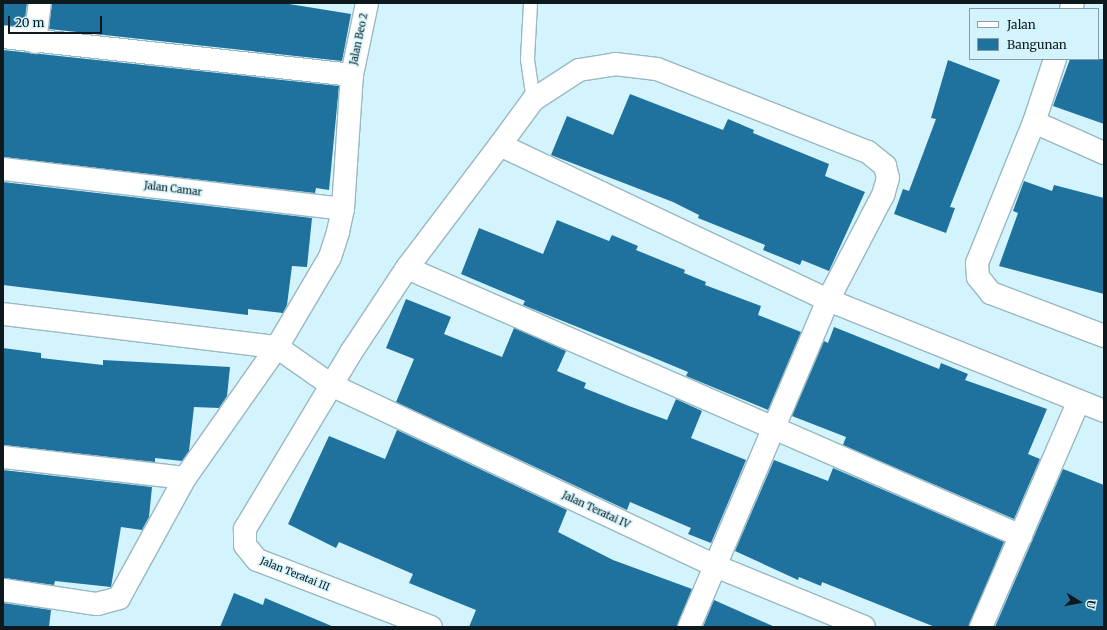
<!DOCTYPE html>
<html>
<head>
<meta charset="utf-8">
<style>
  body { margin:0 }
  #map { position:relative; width:1107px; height:630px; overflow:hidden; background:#d3f4fd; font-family:Merriweather,serif }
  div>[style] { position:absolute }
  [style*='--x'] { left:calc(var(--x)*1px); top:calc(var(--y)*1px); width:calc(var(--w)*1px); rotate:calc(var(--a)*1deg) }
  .building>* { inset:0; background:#20729e }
  .roads { filter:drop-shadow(1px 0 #99b8c1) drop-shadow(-1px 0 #99b8c1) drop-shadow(0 1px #99b8c1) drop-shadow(0 -1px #99b8c1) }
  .lane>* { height:13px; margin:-6.5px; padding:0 6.5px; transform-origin:6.5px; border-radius:6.5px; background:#fff }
  .street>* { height:22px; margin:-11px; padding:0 11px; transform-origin:11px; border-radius:11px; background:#fff }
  span { translate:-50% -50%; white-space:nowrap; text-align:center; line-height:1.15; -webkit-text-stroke:3px #d3f4fd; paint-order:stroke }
  .street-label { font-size:10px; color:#0e191d }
  .frame { position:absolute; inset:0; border:4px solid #0e191d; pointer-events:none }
  .legend { position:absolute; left:969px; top:8px; width:130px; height:52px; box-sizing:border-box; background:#d3f4fd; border:1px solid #849ca3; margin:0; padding:5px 7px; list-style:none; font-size:12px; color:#0e191d }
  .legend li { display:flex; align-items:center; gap:8px; height:20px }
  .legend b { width:20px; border:1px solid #849ca3 }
  .north { position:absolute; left:1059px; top:582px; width:40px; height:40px; -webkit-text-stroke:3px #d3f4fd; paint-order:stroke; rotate:101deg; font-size:11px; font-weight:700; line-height:16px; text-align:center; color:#0e191d }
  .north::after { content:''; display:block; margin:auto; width:14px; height:18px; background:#0e191d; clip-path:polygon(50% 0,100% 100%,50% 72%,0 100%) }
  .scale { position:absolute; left:8px; top:16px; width:94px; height:18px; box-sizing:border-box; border:2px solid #0e191d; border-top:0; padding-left:5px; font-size:12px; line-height:14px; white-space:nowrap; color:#0e191d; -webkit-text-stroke:3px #d3f4fd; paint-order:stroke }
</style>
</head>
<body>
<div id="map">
  <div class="building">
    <div style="clip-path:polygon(3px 3px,27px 3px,24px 27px,3px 25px)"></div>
    <div style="clip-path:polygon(52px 3px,283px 3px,351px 14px,342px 61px,49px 29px)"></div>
    <div style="clip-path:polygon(3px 50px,339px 86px,329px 190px,316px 188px,315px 193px,3px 157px)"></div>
    <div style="clip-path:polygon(1070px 59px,1104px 59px,1104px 124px,1053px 106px)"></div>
    <div style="clip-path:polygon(948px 60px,1000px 80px,950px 207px,955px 208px,946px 233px,894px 214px,903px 189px,909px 191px,936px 119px,931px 118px)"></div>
    <div style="clip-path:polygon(630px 94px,723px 130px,728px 119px,754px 130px,753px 133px,829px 164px,825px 176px,865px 192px,829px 271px,802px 260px,800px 265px,763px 250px,765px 245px,698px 218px,699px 215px,673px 202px,551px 155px,567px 116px,613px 135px)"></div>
    <div style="clip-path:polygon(1024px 181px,1052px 191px,1054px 185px,1104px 198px,1104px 294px,999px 266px,1018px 213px,1013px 211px)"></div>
    <div style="clip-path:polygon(3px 182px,312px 218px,307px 267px,292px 266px,287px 305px,283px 313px,248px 309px,248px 315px,3px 285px)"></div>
    <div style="clip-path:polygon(557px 220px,609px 241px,612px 235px,638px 246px,636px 250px,685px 270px,684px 273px,706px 282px,705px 285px,761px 306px,758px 315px,801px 332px,768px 410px,686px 376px,688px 372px,652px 357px,523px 305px,525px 301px,461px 274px,479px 228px,543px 254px)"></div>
    <div style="clip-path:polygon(406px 299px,451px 317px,444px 334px,502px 357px,514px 328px,566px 351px,557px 371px,586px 383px,584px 388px,629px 406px,667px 420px,676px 399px,702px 411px,691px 438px,746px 460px,711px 543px,688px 534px,691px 528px,630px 502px,627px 510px,396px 402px,414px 359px,386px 348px)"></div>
    <div style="clip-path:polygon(834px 327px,939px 369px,941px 363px,968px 374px,965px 380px,1047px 409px,1028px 454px,1040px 459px,1014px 519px,843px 445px,846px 437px,792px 416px,824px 341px,828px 343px)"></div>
    <div style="clip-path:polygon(3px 348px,41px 353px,41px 358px,103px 365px,103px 360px,230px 367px,227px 396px,219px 408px,194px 407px,189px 451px,182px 461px,155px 458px,155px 462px,3px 445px)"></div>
    <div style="clip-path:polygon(397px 430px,567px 510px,558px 532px,613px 560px,692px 589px,677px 627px,469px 627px,476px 610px,409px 583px,413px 574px,339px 542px,336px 548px,288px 524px,329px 436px,385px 459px)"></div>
    <div style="clip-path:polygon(774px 460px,828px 481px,833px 468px,1004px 542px,969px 627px,935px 627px,822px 582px,821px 586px,799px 577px,798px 580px,735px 551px)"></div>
    <div style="clip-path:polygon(1063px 469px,1104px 485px,1104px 627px,995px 627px)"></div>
    <div style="clip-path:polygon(3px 470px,152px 487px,149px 517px,142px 530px,121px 527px,111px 587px,55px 581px,54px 585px,3px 578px)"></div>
    <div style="clip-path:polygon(234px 593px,263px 605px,265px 598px,334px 627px,220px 627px)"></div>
    <div style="clip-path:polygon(714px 600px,775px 627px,703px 627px)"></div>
    <div style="clip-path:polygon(3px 603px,51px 610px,49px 627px,3px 627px)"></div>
  </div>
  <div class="roads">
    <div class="lane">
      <div style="--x:530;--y:3;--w:56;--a:93.1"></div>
      <div style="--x:527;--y:59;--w:41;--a:81.7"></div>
    </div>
    <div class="street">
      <div style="--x:1071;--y:9;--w:6;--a:-72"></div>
      <div style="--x:3;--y:37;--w:351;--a:6.2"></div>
      <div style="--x:35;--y:42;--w:39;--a:-83"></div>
      <div style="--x:1055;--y:59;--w:66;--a:108.4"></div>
      <div style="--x:1034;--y:122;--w:152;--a:112"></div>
      <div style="--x:977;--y:263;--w:14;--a:86"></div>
      <div style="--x:978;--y:277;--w:21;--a:51"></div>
      <div style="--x:991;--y:293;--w:121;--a:20.8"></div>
      <div style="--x:1034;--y:122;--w:77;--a:23.9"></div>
      <div style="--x:500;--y:145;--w:56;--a:-53.7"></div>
      <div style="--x:533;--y:100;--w:55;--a:-33.1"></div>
      <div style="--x:579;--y:70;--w:36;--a:-9"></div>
      <div style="--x:615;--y:64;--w:42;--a:6.8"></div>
      <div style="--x:657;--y:69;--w:227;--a:21.5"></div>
      <div style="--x:868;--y:152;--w:22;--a:39"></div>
      <div style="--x:885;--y:166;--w:12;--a:76"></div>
      <div style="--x:888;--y:178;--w:18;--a:106"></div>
      <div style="--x:883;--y:195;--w:119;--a:117.6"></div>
      <div style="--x:828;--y:300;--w:355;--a:113"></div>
      <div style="--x:3;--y:169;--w:342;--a:6.7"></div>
      <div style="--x:407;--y:268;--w:670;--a:23.58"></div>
      <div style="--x:3;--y:314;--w:276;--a:6.9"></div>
      <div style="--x:277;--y:347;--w:66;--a:35.1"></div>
      <div style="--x:331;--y:385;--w:422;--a:25.2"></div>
      <div style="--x:713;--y:565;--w:163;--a:22.3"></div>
      <div style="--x:3;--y:457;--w:183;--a:6.6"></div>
      <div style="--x:3;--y:590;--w:95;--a:8.5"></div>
      <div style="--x:97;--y:604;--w:23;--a:-15"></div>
      <div style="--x:119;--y:598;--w:137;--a:-61.2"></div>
      <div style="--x:185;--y:478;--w:160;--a:-54.9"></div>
      <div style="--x:277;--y:347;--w:104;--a:-59.5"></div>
      <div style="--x:330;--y:257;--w:26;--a:-72"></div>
      <div style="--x:338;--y:232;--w:24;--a:-78"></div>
      <div style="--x:343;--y:209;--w:134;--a:-86.2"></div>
      <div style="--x:352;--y:75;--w:74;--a:-78.2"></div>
      <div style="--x:431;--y:627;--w:186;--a:-158.9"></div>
      <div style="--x:257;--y:560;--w:19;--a:-129"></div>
      <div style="--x:245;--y:545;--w:16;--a:-90"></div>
      <div style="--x:245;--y:529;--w:208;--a:-59"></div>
      <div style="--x:352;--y:351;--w:100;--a:-56.5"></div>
      <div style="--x:407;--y:268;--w:154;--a:-52.9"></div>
      <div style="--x:500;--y:145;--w:363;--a:25.3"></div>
      <div style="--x:828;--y:300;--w:297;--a:21.9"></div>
      <div style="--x:981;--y:627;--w:246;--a:-66.6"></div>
    </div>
  </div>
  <div class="street-label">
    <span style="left:359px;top:39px;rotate:-78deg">Jalan Beo 2</span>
    <span style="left:173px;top:189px;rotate:7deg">Jalan Camar</span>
    <span style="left:596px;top:510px;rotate:25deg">Jalan Teratai IV</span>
    <span style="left:295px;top:574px;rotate:22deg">Jalan Teratai III</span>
  </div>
  <div class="frame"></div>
  <ul class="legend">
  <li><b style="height:5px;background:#fff"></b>Jalan</li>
  <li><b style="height:11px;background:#20729e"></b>Bangunan</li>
  </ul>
  <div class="north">U</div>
  <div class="scale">20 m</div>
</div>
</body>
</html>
